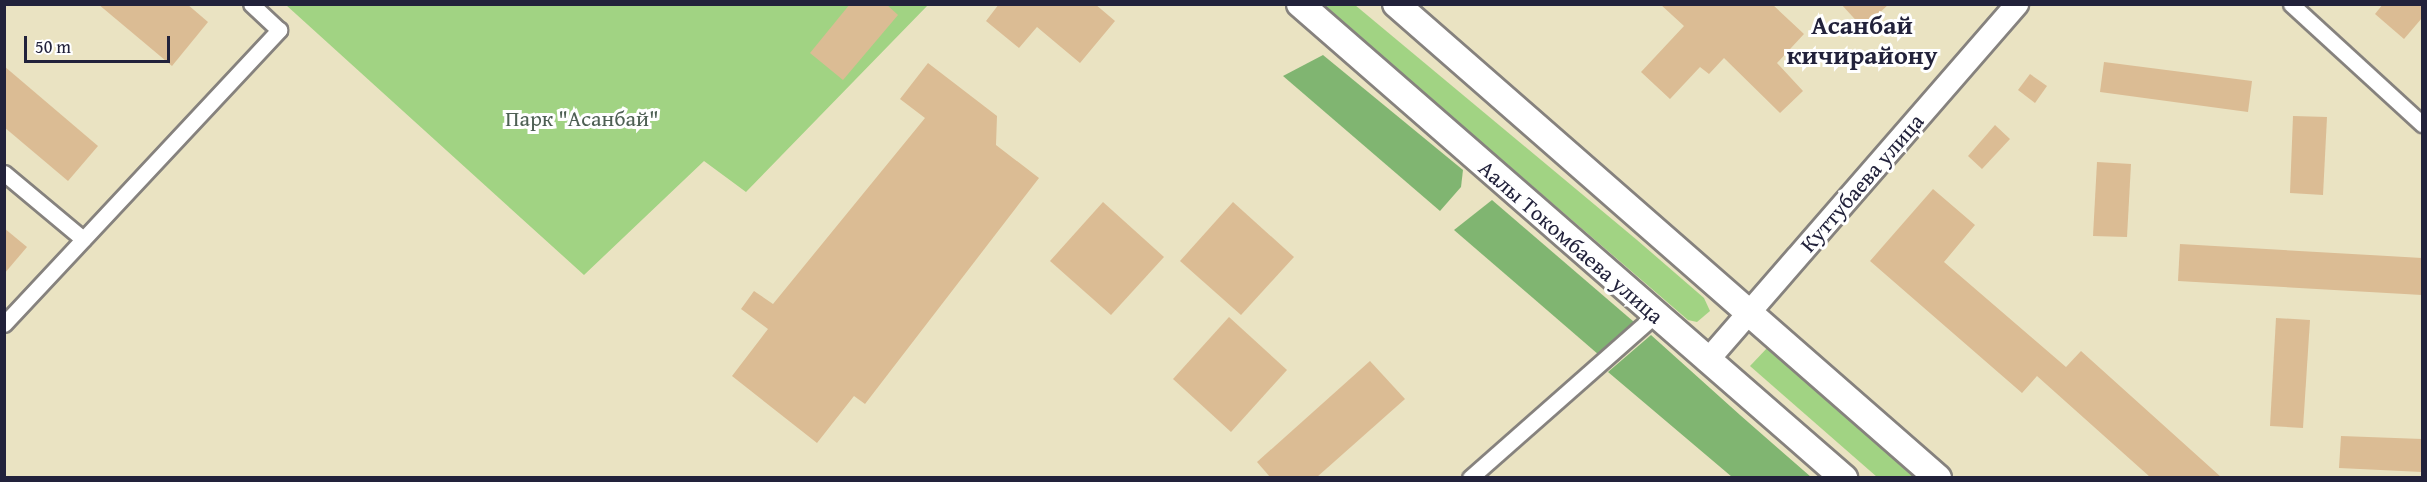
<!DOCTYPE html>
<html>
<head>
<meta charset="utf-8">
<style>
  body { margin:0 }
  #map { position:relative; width:2427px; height:482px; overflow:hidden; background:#eae3c2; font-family:"Gentium Book Plus",serif }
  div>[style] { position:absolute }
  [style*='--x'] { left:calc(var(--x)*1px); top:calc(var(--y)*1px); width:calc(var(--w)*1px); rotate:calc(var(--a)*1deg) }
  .green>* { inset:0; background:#a1d383 }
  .forest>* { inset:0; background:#80b571 }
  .building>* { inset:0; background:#dbbc94 }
  .roads { filter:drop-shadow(2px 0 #86827e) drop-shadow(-2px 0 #86827e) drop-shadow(0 2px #86827e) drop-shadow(0 -2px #86827e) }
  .minor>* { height:15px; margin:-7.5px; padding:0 7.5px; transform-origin:7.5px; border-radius:7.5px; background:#fff }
  .secondary>* { height:22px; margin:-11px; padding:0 11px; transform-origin:11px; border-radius:11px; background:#fff }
  .primary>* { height:26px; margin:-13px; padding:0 13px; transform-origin:13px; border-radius:13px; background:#fff }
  span { translate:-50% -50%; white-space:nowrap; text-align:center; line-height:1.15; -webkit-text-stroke:6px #fff; paint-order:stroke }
  .park-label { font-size:22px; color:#4e6054 }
  .street-label { font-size:22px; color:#22223b }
  .quarter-label { font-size:26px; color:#22223b; font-weight:700 }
  .frame { position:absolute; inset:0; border:6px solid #22223b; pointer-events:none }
  .scale { position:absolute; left:24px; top:36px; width:146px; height:27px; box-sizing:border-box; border:3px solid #22223b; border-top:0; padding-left:8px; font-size:18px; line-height:21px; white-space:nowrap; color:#22223b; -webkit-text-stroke:4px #fff; paint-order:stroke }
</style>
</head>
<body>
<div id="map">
  <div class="green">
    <div style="clip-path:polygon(286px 5px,928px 5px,746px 192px,704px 161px,584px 275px)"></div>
    <div style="clip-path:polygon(1322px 5px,1355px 5px,1637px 240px,1704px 298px,1710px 311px,1697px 322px,1688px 320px)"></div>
    <div style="clip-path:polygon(1769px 346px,1919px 477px,1877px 477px,1750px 366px)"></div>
  </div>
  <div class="forest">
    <div style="clip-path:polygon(1323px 55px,1463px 170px,1461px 187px,1440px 211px,1283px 76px)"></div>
    <div style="clip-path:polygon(1492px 200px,1634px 322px,1599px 355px,1454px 230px)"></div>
    <div style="clip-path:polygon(1651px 335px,1740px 415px,1811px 477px,1732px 477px,1608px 372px)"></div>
  </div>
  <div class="building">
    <div style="clip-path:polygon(98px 4px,187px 4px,208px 22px,172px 66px)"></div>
    <div style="clip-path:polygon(850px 4px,886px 4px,898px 15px,843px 80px,810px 53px)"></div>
    <div style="clip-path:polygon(999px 4px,1095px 4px,1115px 21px,1080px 63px,1037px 27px,1019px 48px,986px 21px)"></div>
    <div style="clip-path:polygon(1660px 4px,1772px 4px,1804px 34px,1777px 63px,1803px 91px,1780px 113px,1724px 58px,1709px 74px,1700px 67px,1670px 99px,1641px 72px,1684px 26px)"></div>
    <div style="clip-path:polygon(1841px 4px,1889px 4px,1863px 28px)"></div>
    <div style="clip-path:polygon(2383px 4px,2422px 4px,2422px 18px,2404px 39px,2375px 14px)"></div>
    <div style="clip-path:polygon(2104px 62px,2252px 81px,2248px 112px,2100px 92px)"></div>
    <div style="clip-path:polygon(928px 63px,997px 116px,996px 145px,1039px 178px,865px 404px,854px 396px,817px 443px,732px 376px,768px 329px,741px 309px,754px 291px,773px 304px,925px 118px,900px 99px)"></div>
    <div style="clip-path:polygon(4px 66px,98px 146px,68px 181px,4px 127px)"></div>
    <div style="clip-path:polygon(2030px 74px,2047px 86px,2035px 103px,2018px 90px)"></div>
    <div style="clip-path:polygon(2293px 116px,2327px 117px,2323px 195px,2290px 193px)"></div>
    <div style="clip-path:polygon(1995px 125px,2010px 139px,1982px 169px,1968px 156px)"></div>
    <div style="clip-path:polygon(2097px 162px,2131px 164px,2127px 237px,2093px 236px)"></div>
    <div style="clip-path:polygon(1933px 189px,1975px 225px,1944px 262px,2066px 367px,2081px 351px,2221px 477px,2150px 477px,2037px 376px,2022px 393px,1870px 261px)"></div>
    <div style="clip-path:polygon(1103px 202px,1164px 257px,1111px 315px,1050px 261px)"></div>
    <div style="clip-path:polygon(1233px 202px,1294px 257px,1241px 315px,1180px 261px)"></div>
    <div style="clip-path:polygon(4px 228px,27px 247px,4px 274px)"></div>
    <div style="clip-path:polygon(2180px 244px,2422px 258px,2422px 295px,2178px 281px)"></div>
    <div style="clip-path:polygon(1229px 317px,1287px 370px,1231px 432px,1173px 379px)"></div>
    <div style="clip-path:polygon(2276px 318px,2310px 320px,2303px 428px,2270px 426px)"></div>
    <div style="clip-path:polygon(1370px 361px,1405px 399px,1317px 477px,1270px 477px,1257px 462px)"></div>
    <div style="clip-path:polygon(2341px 436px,2422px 439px,2422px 472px,2339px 468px)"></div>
  </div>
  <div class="roads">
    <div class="minor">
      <div style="--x:2291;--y:4;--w:178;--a:42.5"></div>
      <div style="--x:4;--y:173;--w:103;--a:39.9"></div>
      <div style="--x:4;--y:324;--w:403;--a:-46.9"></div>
      <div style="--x:279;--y:30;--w:38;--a:-137"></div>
      <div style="--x:1470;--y:478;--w:247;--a:-41.4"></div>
    </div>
    <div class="secondary">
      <div style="--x:1707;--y:361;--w:473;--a:-49"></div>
    </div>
    <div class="primary">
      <div style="--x:1300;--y:4;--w:722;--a:41.07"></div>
      <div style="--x:1396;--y:4;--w:720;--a:41.17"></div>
    </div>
  </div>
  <div class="park-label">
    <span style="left:582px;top:119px">Парк "Асанбай"</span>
  </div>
  <div class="street-label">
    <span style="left:1862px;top:183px;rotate:-49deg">Куттубаева улица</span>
    <span style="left:1571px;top:242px;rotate:41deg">Аалы Токомбаева улица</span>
  </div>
  <div class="quarter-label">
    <span style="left:1862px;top:40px">Асанбай<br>кичирайону</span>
  </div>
  <div class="frame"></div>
  <div class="scale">50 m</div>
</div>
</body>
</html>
